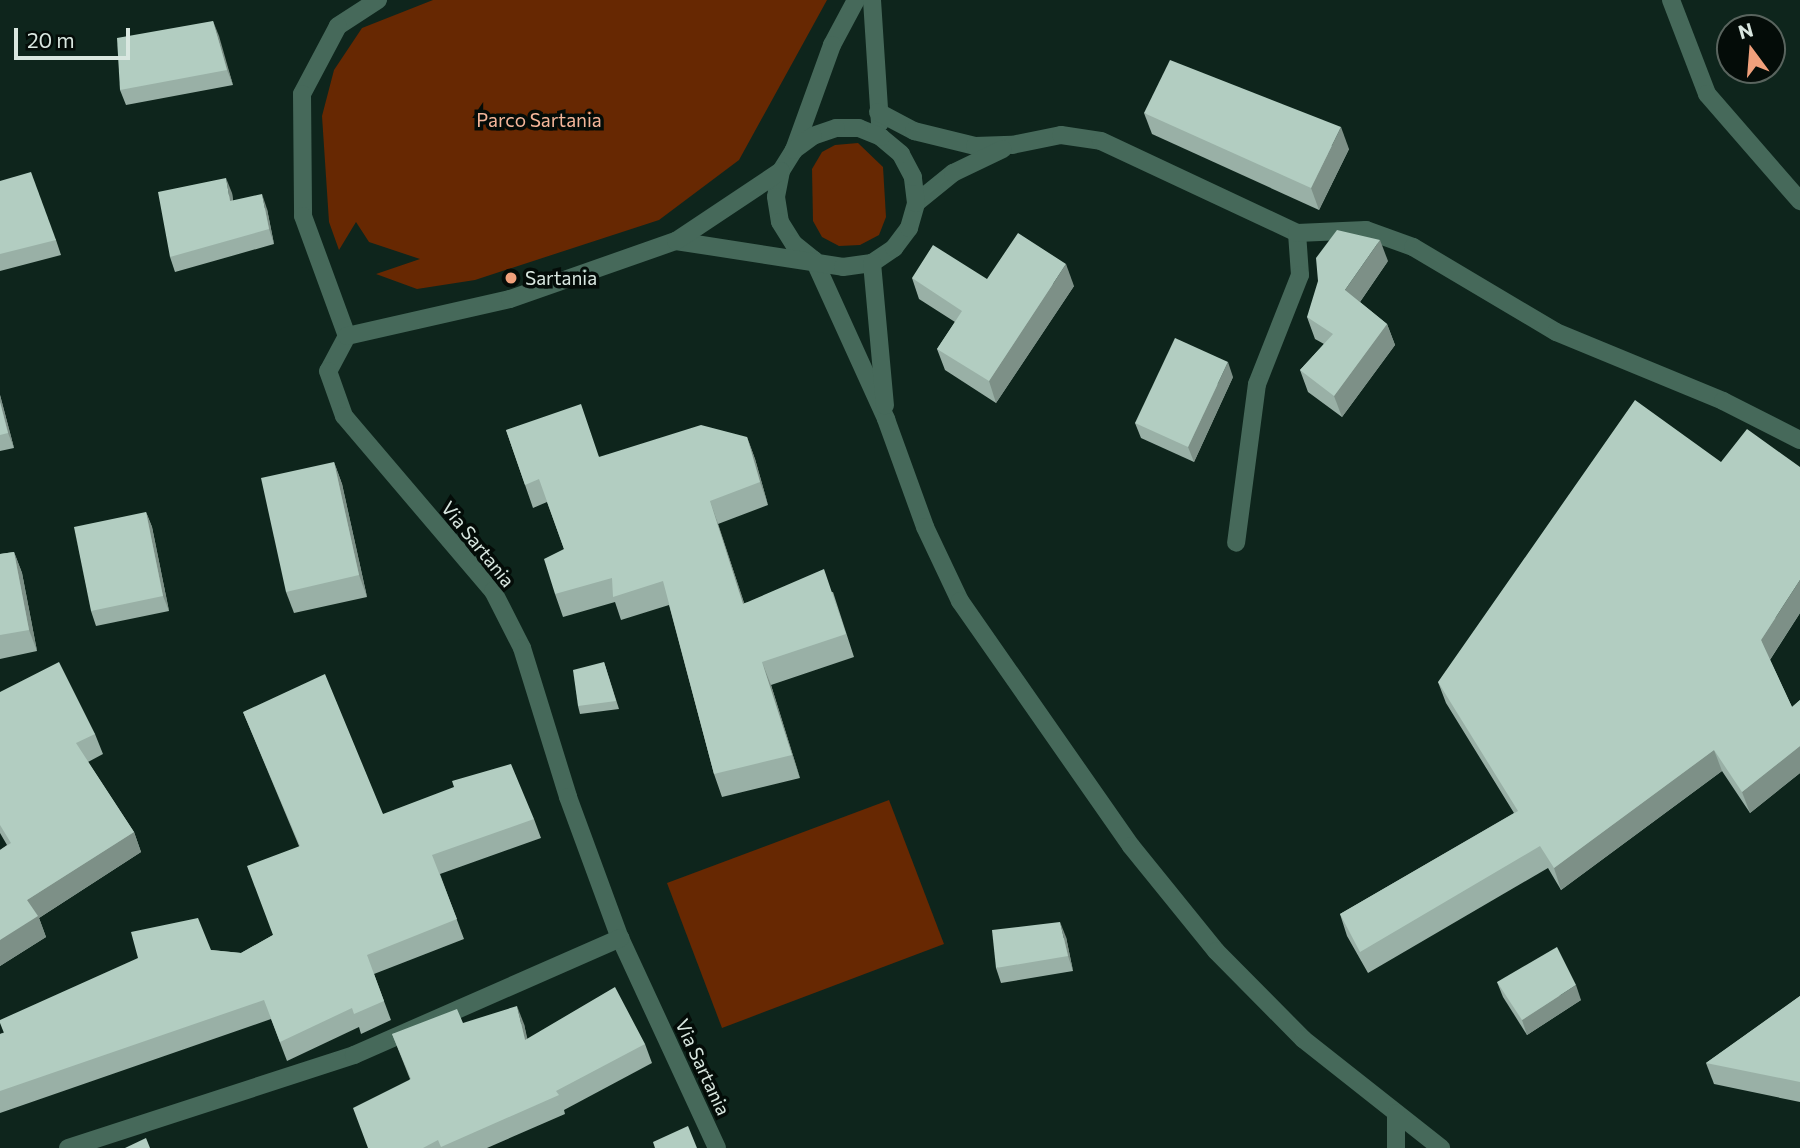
<!DOCTYPE html>
<html>
<head>
<meta charset="utf-8">
<style>
  body { margin:0 }
  #map { position:relative; width:1800px; height:1148px; overflow:hidden; background:#0e251c; font-family:Commissioner,sans-serif }
  div>[style] { position:absolute }
  [style*='--x'] { left:calc(var(--x)*1px); top:calc(var(--y)*1px); width:calc(var(--w)*1px); rotate:calc(var(--a)*1deg) }
  .green>* { inset:0; background:#672802 }
  .minor>* { height:18px; margin:-9px; padding:0 9px; transform-origin:9px; border-radius:9px; background:#46695a }
  .wall>* { inset:0; background:#99b0a6 }
  .shaded-wall>* { inset:0; background:#7d9087 }
  .building>* { inset:0; background:#b2cdc1 }
  .dots>* { width:19px; height:19px; translate:-50% -50%; box-sizing:border-box; border:4px solid #040c08; border-radius:50% }
  span { translate:-50% -50%; white-space:nowrap; text-align:center; line-height:1.15; -webkit-text-stroke:7px #040c08; paint-order:stroke }
  .park-label { font-size:19px; color:#f4b69a }
  .poi-label { font-size:19px; color:#d9e7e0 }
  .left { translate:0 -50%; text-align:left }
  .street-label { font-size:19px; color:#d9e7e0 }
  .north { position:absolute; left:1716px; top:14px; width:70px; height:70px; box-sizing:border-box; background:#040c08; border:2px solid #59645e; border-radius:50%; rotate:344deg; font-size:19px; font-weight:700; line-height:28px; text-align:center; color:#d9e7e0 }
  .north::after { content:''; display:block; margin:auto; width:24px; height:32px; background:#f1a17c; clip-path:polygon(50% 0,100% 100%,50% 72%,0 100%) }
  .scale { position:absolute; left:14px; top:28px; width:116px; height:32px; box-sizing:border-box; border:4px solid #d9e7e0; border-top:0; padding-left:9px; font-size:21px; line-height:24px; white-space:nowrap; color:#d9e7e0; -webkit-text-stroke:5px #040c08; paint-order:stroke }
</style>
</head>
<body>
<div id="map">
  <div class="green">
    <div style="clip-path:polygon(433px 0,827px 0,739px 160px,659px 220px,475px 280px,417px 289px,376px 274px,420px 259px,369px 242px,356px 222px,339px 250px,329px 222px,322px 116px,334px 70px,362px 28px)"></div>
    <div style="clip-path:polygon(858px 143px,883px 167px,886px 217px,879px 235px,860px 245px,839px 246px,822px 237px,813px 221px,812px 169px,822px 152px,835px 145px)"></div>
    <div style="clip-path:polygon(889px 800px,944px 944px,722px 1028px,667px 883px)"></div>
  </div>
  <div class="minor">
    <div style="--x:378;--y:0;--w:48;--a:147"></div>
    <div style="--x:338;--y:26;--w:77;--a:117.9"></div>
    <div style="--x:302;--y:94;--w:122;--a:89.5"></div>
    <div style="--x:303;--y:216;--w:128;--a:69.9"></div>
    <div style="--x:347;--y:336;--w:40;--a:118"></div>
    <div style="--x:328;--y:371;--w:48;--a:70.4"></div>
    <div style="--x:344;--y:416;--w:230;--a:49.6"></div>
    <div style="--x:493;--y:591;--w:64;--a:63"></div>
    <div style="--x:522;--y:648;--w:156;--a:72.8"></div>
    <div style="--x:568;--y:797;--w:150;--a:69.8"></div>
    <div style="--x:620;--y:938;--w:231;--a:65.2"></div>
    <div style="--x:856;--y:0;--w:51;--a:118.1"></div>
    <div style="--x:832;--y:45;--w:112;--a:109.9"></div>
    <div style="--x:794;--y:150;--w:25;--a:122"></div>
    <div style="--x:781;--y:171;--w:26;--a:101"></div>
    <div style="--x:776;--y:197;--w:25;--a:81"></div>
    <div style="--x:780;--y:222;--w:26;--a:58"></div>
    <div style="--x:794;--y:244;--w:26;--a:39"></div>
    <div style="--x:814;--y:260;--w:175;--a:65.6"></div>
    <div style="--x:886;--y:419;--w:115;--a:70.1"></div>
    <div style="--x:925;--y:527;--w:82;--a:64.7"></div>
    <div style="--x:960;--y:601;--w:299;--a:55.1"></div>
    <div style="--x:1131;--y:846;--w:135;--a:51"></div>
    <div style="--x:1216;--y:951;--w:124;--a:45.3"></div>
    <div style="--x:1303;--y:1039;--w:176;--a:38.3"></div>
    <div style="--x:872;--y:0;--w:123;--a:86.3"></div>
    <div style="--x:1671;--y:0;--w:101;--a:69"></div>
    <div style="--x:1707;--y:94;--w:142;--a:49"></div>
    <div style="--x:878;--y:112;--w:41;--a:27.8"></div>
    <div style="--x:914;--y:131;--w:63;--a:13.8"></div>
    <div style="--x:975;--y:146;--w:37;--a:-2"></div>
    <div style="--x:1012;--y:145;--w:50;--a:-11.5"></div>
    <div style="--x:1061;--y:135;--w:40;--a:8.5"></div>
    <div style="--x:1101;--y:141;--w:217;--a:25.1"></div>
    <div style="--x:1297;--y:233;--w:42;--a:85.9"></div>
    <div style="--x:1300;--y:275;--w:117;--a:111.5"></div>
    <div style="--x:1257;--y:384;--w:160;--a:97.5"></div>
    <div style="--x:916;--y:203;--w:48;--a:-39"></div>
    <div style="--x:953;--y:173;--w:55;--a:-25.6"></div>
    <div style="--x:1297;--y:233;--w:69;--a:-2.5"></div>
    <div style="--x:1366;--y:230;--w:50;--a:19.9"></div>
    <div style="--x:1413;--y:247;--w:166;--a:30.7"></div>
    <div style="--x:1556;--y:332;--w:181;--a:22.4"></div>
    <div style="--x:1723;--y:401;--w:86;--a:26.9"></div>
    <div style="--x:676;--y:241;--w:169;--a:8.8"></div>
    <div style="--x:843;--y:267;--w:29;--a:-8"></div>
    <div style="--x:872;--y:263;--w:27;--a:-34"></div>
    <div style="--x:894;--y:248;--w:25;--a:-53"></div>
    <div style="--x:909;--y:228;--w:26;--a:-74"></div>
    <div style="--x:916;--y:203;--w:26;--a:-97"></div>
    <div style="--x:913;--y:177;--w:26;--a:-118"></div>
    <div style="--x:901;--y:154;--w:26;--a:-140"></div>
    <div style="--x:881;--y:137;--w:24;--a:-158"></div>
    <div style="--x:859;--y:128;--w:23;--a:180"></div>
    <div style="--x:836;--y:128;--w:24;--a:161"></div>
    <div style="--x:813;--y:136;--w:24;--a:144"></div>
    <div style="--x:872;--y:263;--w:143;--a:84.8"></div>
    <div style="--x:347;--y:336;--w:167;--a:-12.8"></div>
    <div style="--x:510;--y:299;--w:176;--a:-19.3"></div>
    <div style="--x:676;--y:241;--w:126;--a:-33.7"></div>
    <div style="--x:1396;--y:1113;--w:35;--a:90"></div>
    <div style="--x:68;--y:1148;--w:301;--a:-18"></div>
    <div style="--x:354;--y:1055;--w:291;--a:-23.7"></div>
  </div>
  <div class="wall">
    <div style="clip-path:polygon(213px 21px,233px 85px,126px 105px,120px 90px)"></div>
    <div style="clip-path:polygon(1144px 113px,1349px 149px,1319px 210px,1152px 134px)"></div>
    <div style="clip-path:polygon(0 181px,56px 240px,61px 255px,0 271px)"></div>
    <div style="clip-path:polygon(232px 193px,233px 201px,267px 209px,274px 244px,175px 272px,170px 257px)"></div>
    <div style="clip-path:polygon(1388px 261px,1360px 302px,1387px 324px,1395px 345px,1342px 417px,1308px 392px,1300px 370px,1324px 344px,1315px 339px,1307px 317px)"></div>
    <div style="clip-path:polygon(912px 278px,987px 279px,1074px 286px,996px 403px,945px 370px,937px 349px,955px 322px,919px 299px)"></div>
    <div style="clip-path:polygon(1233px 377px,1194px 462px,1141px 438px,1135px 423px)"></div>
    <div style="clip-path:polygon(0 395px,14px 448px,0 451px)"></div>
    <div style="clip-path:polygon(506px 430px,600px 457px,747px 437px,755px 459px,768px 505px,718px 524px,744px 603px,833px 592px,854px 657px,771px 685px,800px 778px,722px 797px,714px 774px,669px 605px,621px 620px,615px 602px,563px 617px,555px 594px,564px 549px,547px 502px,533px 508px)"></div>
    <div style="clip-path:polygon(334px 462px,342px 484px,367px 597px,294px 613px,286px 592px)"></div>
    <div style="clip-path:polygon(146px 512px,152px 527px,169px 611px,96px 626px,91px 611px)"></div>
    <div style="clip-path:polygon(14px 552px,22px 573px,37px 651px,0 659px,0 554px)"></div>
    <div style="clip-path:polygon(1800px 613px,1770px 660px,1792px 707px,1800px 700px,1800px 773px,1750px 813px,1722px 771px,1561px 890px,1548px 868px,1368px 973px,1347px 936px,1340px 914px,1514px 813px,1446px 703px,1438px 682px)"></div>
    <div style="clip-path:polygon(604px 662px,619px 709px,580px 714px,578px 706px)"></div>
    <div style="clip-path:polygon(0 692px,95px 734px,103px 754px,88px 762px,134px 832px,141px 852px,39px 918px,46px 937px,0 966px,0 850px,7px 845px,0 833px)"></div>
    <div style="clip-path:polygon(243px 712px,383px 814px,534px 819px,541px 838px,440px 874px,464px 939px,374px 974px,391px 1020px,361px 1034px,359px 1027px,287px 1061px,271px 1019px,0 1113px,0 1034px,211px 950px,241px 953px,273px 935px,299px 846px)"></div>
    <div style="clip-path:polygon(1066px 937px,1073px 971px,1001px 983px,996px 968px)"></div>
    <div style="clip-path:polygon(1497px 982px,1581px 1000px,1527px 1035px,1503px 997px)"></div>
    <div style="clip-path:polygon(1800px 996px,1800px 1102px,1714px 1084px,1706px 1063px)"></div>
    <div style="clip-path:polygon(463px 1023px,524px 1024px,527px 1039px,645px 1044px,652px 1063px,564px 1110px,565px 1114px,487px 1148px,368px 1148px,410px 1079px,392px 1034px)"></div>
  </div>
  <div class="shaded-wall">
    <div style="clip-path:polygon(213px 21px,219px 36px,233px 85px,227px 70px)"></div>
    <div style="clip-path:polygon(1341px 127px,1349px 149px,1319px 210px,1311px 188px)"></div>
    <div style="clip-path:polygon(226px 178px,232px 193px,235px 216px,230px 201px)"></div>
    <div style="clip-path:polygon(262px 194px,267px 209px,274px 244px,269px 229px)"></div>
    <div style="clip-path:polygon(1380px 240px,1388px 261px,1353px 312px,1345px 290px)"></div>
    <div style="clip-path:polygon(1066px 264px,1074px 286px,996px 403px,989px 381px)"></div>
    <div style="clip-path:polygon(1387px 324px,1395px 345px,1342px 417px,1334px 396px)"></div>
    <div style="clip-path:polygon(1228px 362px,1233px 377px,1194px 462px,1188px 447px)"></div>
    <div style="clip-path:polygon(0 395px,14px 448px,8px 433px,0 402px)"></div>
    <div style="clip-path:polygon(747px 437px,755px 459px,768px 505px,760px 482px)"></div>
    <div style="clip-path:polygon(334px 462px,342px 484px,367px 597px,359px 575px)"></div>
    <div style="clip-path:polygon(710px 501px,718px 524px,752px 627px,743px 604px)"></div>
    <div style="clip-path:polygon(146px 512px,152px 527px,169px 611px,163px 596px)"></div>
    <div style="clip-path:polygon(14px 552px,22px 573px,37px 651px,29px 630px)"></div>
    <div style="clip-path:polygon(1800px 580px,1800px 613px,1769px 661px,1761px 640px)"></div>
    <div style="clip-path:polygon(762px 662px,771px 685px,800px 778px,792px 755px)"></div>
    <div style="clip-path:polygon(1800px 746px,1800px 773px,1750px 813px,1742px 792px)"></div>
    <div style="clip-path:polygon(1714px 750px,1722px 771px,1561px 890px,1554px 868px)"></div>
    <div style="clip-path:polygon(134px 832px,141px 852px,39px 918px,46px 937px,0 966px,0 940px,27px 900px)"></div>
    <div style="clip-path:polygon(1060px 922px,1066px 937px,1073px 971px,1068px 956px)"></div>
    <div style="clip-path:polygon(1576px 985px,1581px 1000px,1527px 1035px,1522px 1020px)"></div>
    <div style="clip-path:polygon(517px 1006px,524px 1024px,532px 1059px,525px 1040px)"></div>
  </div>
  <div class="building">
    <div style="clip-path:polygon(213px 21px,227px 70px,120px 90px,117px 38px)"></div>
    <div style="clip-path:polygon(1170px 60px,1341px 127px,1311px 188px,1144px 113px)"></div>
    <div style="clip-path:polygon(31px 172px,56px 240px,0 254px,0 181px)"></div>
    <div style="clip-path:polygon(226px 178px,230px 201px,262px 194px,269px 229px,170px 257px,158px 192px)"></div>
    <div style="clip-path:polygon(1337px 230px,1380px 240px,1345px 290px,1387px 324px,1334px 396px,1300px 370px,1333px 334px,1307px 317px,1318px 281px,1316px 258px)"></div>
    <div style="clip-path:polygon(1018px 233px,1066px 264px,989px 381px,937px 349px,962px 311px,912px 278px,933px 245px,987px 279px)"></div>
    <div style="clip-path:polygon(1175px 338px,1228px 362px,1188px 447px,1135px 423px)"></div>
    <div style="clip-path:polygon(1635px 400px,1721px 462px,1747px 429px,1800px 467px,1800px 580px,1761px 640px,1792px 707px,1800px 700px,1800px 746px,1742px 792px,1714px 750px,1554px 868px,1540px 846px,1360px 952px,1340px 914px,1518px 811px,1438px 682px)"></div>
    <div style="clip-path:polygon(0 402px,8px 433px,0 435px)"></div>
    <div style="clip-path:polygon(581px 404px,599px 457px,701px 425px,747px 437px,760px 482px,710px 501px,743px 604px,824px 569px,846px 634px,762px 662px,792px 755px,714px 774px,663px 581px,613px 597px,612px 578px,555px 594px,544px 559px,564px 549px,539px 479px,525px 485px,506px 430px)"></div>
    <div style="clip-path:polygon(334px 462px,359px 575px,286px 592px,261px 478px)"></div>
    <div style="clip-path:polygon(146px 512px,163px 596px,91px 611px,74px 527px)"></div>
    <div style="clip-path:polygon(14px 552px,29px 630px,0 635px,0 554px)"></div>
    <div style="clip-path:polygon(59px 662px,95px 734px,76px 743px,134px 832px,27px 900px,38px 916px,0 940px,0 850px,11px 843px,0 825px,0 692px)"></div>
    <div style="clip-path:polygon(604px 662px,616px 701px,578px 706px,573px 670px)"></div>
    <div style="clip-path:polygon(325px 674px,383px 814px,454px 787px,452px 781px,511px 764px,534px 819px,432px 855px,457px 919px,367px 955px,384px 1001px,354px 1014px,352px 1008px,280px 1042px,264px 1000px,0 1091px,0 1034px,4px 1033px,0 1023px,0 1020px,138px 958px,131px 932px,198px 918px,211px 950px,241px 953px,273px 935px,247px 866px,300px 846px,243px 712px)"></div>
    <div style="clip-path:polygon(1060px 922px,1068px 956px,996px 968px,992px 930px)"></div>
    <div style="clip-path:polygon(1557px 947px,1576px 985px,1522px 1020px,1497px 982px)"></div>
    <div style="clip-path:polygon(615px 987px,645px 1044px,556px 1091px,559px 1095px,441px 1147px,438px 1140px,423px 1148px,368px 1148px,353px 1108px,411px 1079px,392px 1034px,457px 1009px,463px 1023px,517px 1006px,525px 1040px)"></div>
    <div style="clip-path:polygon(1800px 996px,1800px 1082px,1706px 1063px)"></div>
    <div style="clip-path:polygon(688px 1126px,697px 1148px,655px 1148px,653px 1142px)"></div>
    <div style="clip-path:polygon(146px 1138px,150px 1148px,125px 1148px)"></div>
  </div>
  <div class="dots">
    <div style="left:511px;top:278px;background:#f1a17c"></div>
  </div>
  <div class="park-label">
    <span style="left:539px;top:120px">Parco Sartania</span>
  </div>
  <div class="poi-label">
    <span class="left" style="left:525px;top:278px">Sartania</span>
  </div>
  <div class="street-label">
    <span style="left:478px;top:544px;rotate:51deg">Via Sartania</span>
    <span style="left:703px;top:1067px;rotate:65deg">Via Sartania</span>
  </div>
  <div class="north">N</div>
  <div class="scale">20 m</div>
</div>
</body>
</html>
